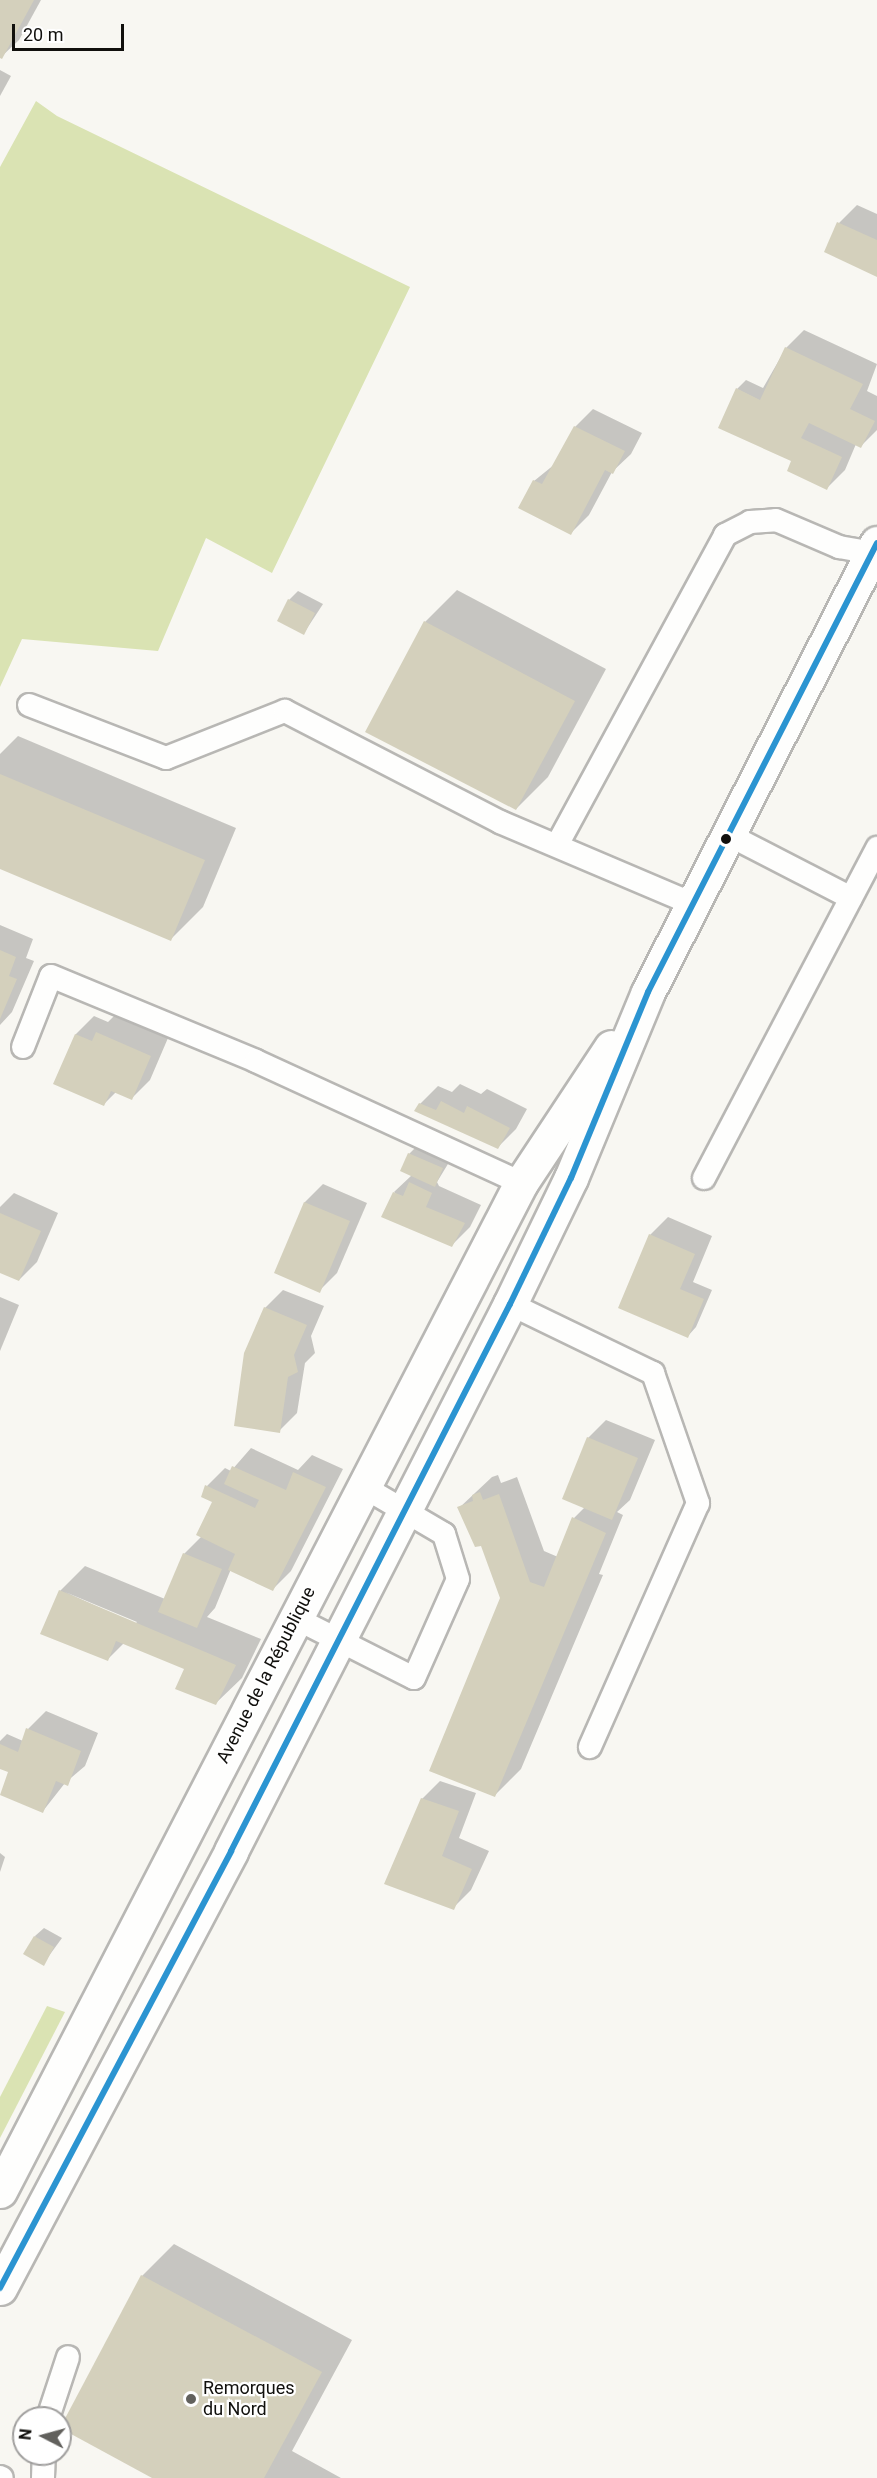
<!DOCTYPE html>
<html>
<head>
<meta charset="utf-8">
<style>
  body { margin:0 }
  #map { position:relative; width:877px; height:2478px; overflow:hidden; background:#f8f7f2; font-family:Roboto,sans-serif }
  div>[style] { position:absolute }
  [style*='--x'] { left:calc(var(--x)*1px); top:calc(var(--y)*1px); width:calc(var(--w)*1px); rotate:calc(var(--a)*1deg) }
  .green>* { inset:0; background:#dae3b3 }
  .shadow>* { inset:0; background:#0003 }
  .building>* { inset:0; background:#d4d0bc }
  .roads { filter:drop-shadow(2px 0 #b8b7b4) drop-shadow(-2px 0 #b8b7b4) drop-shadow(0 2px #b8b7b4) drop-shadow(0 -2px #b8b7b4) }
  .lane>* { height:22px; margin:-11px; padding:0 11px; transform-origin:11px; border-radius:11px; background:#fefefd }
  .secondary>* { height:33px; margin:-16.5px; padding:0 16.5px; transform-origin:16.5px; border-radius:16.5px; background:#fefefd }
  .bus-1>* { height:6px; margin:-3px; padding:0 3px; transform-origin:3px; border-radius:3px; background:#2b94d1 }
  .dots>* { width:16px; height:16px; translate:-50% -50%; box-sizing:border-box; border:3px solid #fff; border-radius:50% }
  span { translate:-50% -50%; white-space:nowrap; text-align:center; line-height:1.15; -webkit-text-stroke:4.5px #fff; paint-order:stroke }
  .street-label { font-size:18px; color:#11100d }
  .poi-label { font-size:18px; color:#11100d }
  .left { translate:0 -50%; text-align:left }
  .north { position:absolute; left:12px; top:2406px; width:60px; height:60px; box-sizing:border-box; background:#fff; border:2px solid #a09f9e; border-radius:50%; rotate:276deg; font-size:16px; font-weight:700; line-height:24px; text-align:center; color:#11100d }
  .north::after { content:''; display:block; margin:auto; width:21px; height:27px; background:#62615d; clip-path:polygon(50% 0,100% 100%,50% 72%,0 100%) }
  .scale { position:absolute; left:12px; top:24px; width:112px; height:27px; box-sizing:border-box; border:3px solid #11100d; border-top:0; padding-left:8px; font-size:18px; line-height:21px; white-space:nowrap; color:#11100d; -webkit-text-stroke:4px #fff; paint-order:stroke }
</style>
</head>
<body>
<div id="map">
  <div class="green">
    <div style="clip-path:polygon(36px 101px,57px 116px,410px 287px,272px 573px,206px 538px,158px 651px,22px 639px,0 687px,0 167px)"></div>
    <div style="clip-path:polygon(47px 2006px,65px 2012px,0 2138px,0 2097px)"></div>
  </div>
  <div class="shadow">
    <div style="clip-path:polygon(0 0,41px 0,19px 40px,1px 57px)"></div>
    <div style="clip-path:polygon(0 70px,11px 76px,0 96px)"></div>
    <div style="clip-path:polygon(857px 205px,877px 214px,877px 275px,826px 251px,839px 223px)"></div>
    <div style="clip-path:polygon(804px 330px,877px 364px,867px 391px,877px 396px,877px 430px,861px 446px,856px 444px,845px 470px,827px 488px,793px 461px,737px 389px,746px 380px,763px 388px,786px 348px)"></div>
    <div style="clip-path:polygon(593px 409px,642px 433px,631px 454px,612px 472px,589px 515px,571px 533px,534px 481px,555px 464px,575px 427px)"></div>
    <div style="clip-path:polygon(457px 590px,606px 669px,548px 777px,516px 809px,425px 622px)"></div>
    <div style="clip-path:polygon(298px 591px,323px 604px,304px 633px,289px 600px)"></div>
    <div style="clip-path:polygon(18px 736px,236px 828px,203px 907px,171px 939px,0 867px,0 754px)"></div>
    <div style="clip-path:polygon(0 925px,33px 939px,26px 958px,34px 961px,12px 1012px,0 1025px)"></div>
    <div style="clip-path:polygon(115px 1015px,168px 1038px,150px 1080px,132px 1098px,117px 1091px,103px 1105px,55px 1083px,76px 1034px,94px 1016px,108px 1022px)"></div>
    <div style="clip-path:polygon(460px 1084px,481px 1094px,487px 1089px,527px 1109px,516px 1129px,498px 1147px,420px 1104px,438px 1086px,452px 1092px)"></div>
    <div style="clip-path:polygon(418px 1145px,451px 1159px,437px 1182px,439px 1186px,481px 1205px,470px 1227px,452px 1245px,394px 1192px,412px 1175px,409px 1154px)"></div>
    <div style="clip-path:polygon(323px 1184px,367px 1203px,337px 1273px,319px 1291px,276px 1273px,305px 1202px)"></div>
    <div style="clip-path:polygon(14px 1193px,58px 1213px,37px 1262px,19px 1280px,0 1271px,0 1207px)"></div>
    <div style="clip-path:polygon(668px 1217px,712px 1236px,693px 1282px,712px 1290px,696px 1327px,688px 1336px,650px 1235px)"></div>
    <div style="clip-path:polygon(283px 1290px,324px 1306px,311px 1336px,315px 1353px,305px 1363px,297px 1413px,279px 1431px,265px 1308px)"></div>
    <div style="clip-path:polygon(0 1297px,19px 1305px,0 1351px)"></div>
    <div style="clip-path:polygon(606px 1420px,655px 1440px,630px 1500px,617px 1512px,623px 1515px,599px 1574px,603px 1575px,521px 1769px,495px 1795px,502px 1597px,482px 1544px,459px 1508px,492px 1477px,498px 1475px,501px 1483px,517px 1477px,544px 1551px,558px 1557px,574px 1518px,585px 1507px,588px 1438px)"></div>
    <div style="clip-path:polygon(evenodd,251px 1448px,298px 1470px,312px 1455px,343px 1469px,291px 1571px,273px 1589px,231px 1569px,215px 1608px,207px 1617px,261px 1639px,242px 1678px,216px 1703px,185px 1668px,124px 1643px,108px 1659px,60px 1591px,85px 1566px,165px 1599px,184px 1554px,202px 1536px,214px 1501px,207px 1486px,225px 1468px,231px 1471px,251px 1448px,65px 1592px,137px 1622px,135px 1624px,65px 1592px)"></div>
    <div style="clip-path:polygon(46px 1711px,98px 1733px,85px 1766px,65px 1783px,43px 1811px,13px 1766px,0 1767px,0 1741px,7px 1734px,23px 1741px,28px 1729px)"></div>
    <div style="clip-path:polygon(440px 1781px,476px 1793px,459px 1838px,489px 1851px,471px 1890px,453px 1908px,422px 1799px)"></div>
    <div style="clip-path:polygon(0 1853px,5px 1857px,0 1872px)"></div>
    <div style="clip-path:polygon(44px 1928px,62px 1938px,43px 1964px,35px 1936px)"></div>
    <div style="clip-path:polygon(174px 2244px,352px 2340px,292px 2451px,341px 2478px,155px 2478px,142px 2276px)"></div>
  </div>
  <div class="building">
    <div style="clip-path:polygon(0 0,34px 0,2px 59px,0 58px)"></div>
    <div style="clip-path:polygon(837px 222px,877px 240px,877px 277px,824px 252px)"></div>
    <div style="clip-path:polygon(785px 347px,863px 384px,850px 409px,875px 421px,861px 448px,809px 423px,801px 438px,842px 457px,827px 490px,787px 471px,791px 461px,718px 428px,736px 388px,760px 400px)"></div>
    <div style="clip-path:polygon(574px 426px,625px 451px,613px 474px,605px 470px,571px 535px,518px 508px,533px 480px,542px 484px)"></div>
    <div style="clip-path:polygon(288px 599px,315px 613px,304px 635px,277px 621px)"></div>
    <div style="clip-path:polygon(424px 621px,575px 701px,516px 810px,365px 732px)"></div>
    <div style="clip-path:polygon(0 774px,205px 860px,171px 941px,0 869px)"></div>
    <div style="clip-path:polygon(0 950px,16px 957px,9px 976px,17px 979px,0 1019px)"></div>
    <div style="clip-path:polygon(96px 1032px,151px 1056px,132px 1100px,111px 1091px,104px 1106px,53px 1084px,75px 1034px,92px 1041px)"></div>
    <div style="clip-path:polygon(441px 1101px,464px 1113px,467px 1106px,510px 1128px,498px 1149px,414px 1111px,419px 1103px,436px 1110px)"></div>
    <div style="clip-path:polygon(408px 1153px,443px 1168px,435px 1187px,400px 1171px)"></div>
    <div style="clip-path:polygon(409px 1182px,432px 1193px,426px 1207px,465px 1223px,452px 1247px,381px 1217px,393px 1192px,403px 1196px)"></div>
    <div style="clip-path:polygon(304px 1202px,350px 1221px,320px 1293px,274px 1273px)"></div>
    <div style="clip-path:polygon(0 1213px,41px 1231px,19px 1281px,0 1273px)"></div>
    <div style="clip-path:polygon(649px 1234px,695px 1254px,680px 1289px,704px 1299px,688px 1338px,618px 1308px)"></div>
    <div style="clip-path:polygon(264px 1307px,307px 1325px,294px 1355px,298px 1372px,288px 1377px,280px 1433px,234px 1426px,244px 1353px)"></div>
    <div style="clip-path:polygon(587px 1437px,638px 1458px,612px 1520px,562px 1499px)"></div>
    <div style="clip-path:polygon(232px 1466px,286px 1490px,293px 1472px,326px 1487px,273px 1591px,228px 1570px,235px 1554px,196px 1535px,212px 1502px,201px 1497px,205px 1485px,255px 1508px,259px 1500px,224px 1484px)"></div>
    <div style="clip-path:polygon(480px 1492px,483px 1500px,499px 1494px,530px 1582px,544px 1587px,572px 1517px,606px 1533px,495px 1797px,429px 1771px,500px 1598px,481px 1546px,475px 1547px,457px 1507px,473px 1501px,472px 1495px)"></div>
    <div style="clip-path:polygon(183px 1553px,222px 1569px,197px 1628px,158px 1612px)"></div>
    <div style="clip-path:polygon(59px 1590px,236px 1665px,216px 1705px,175px 1689px,184px 1669px,116px 1641px,108px 1661px,40px 1634px)"></div>
    <div style="clip-path:polygon(26px 1728px,81px 1751px,68px 1786px,56px 1781px,43px 1813px,0 1795px,8px 1772px,0 1769px,0 1744px,18px 1752px)"></div>
    <div style="clip-path:polygon(421px 1798px,459px 1811px,442px 1856px,472px 1869px,454px 1910px,384px 1884px)"></div>
    <div style="clip-path:polygon(34px 1936px,54px 1947px,44px 1966px,23px 1954px)"></div>
    <div style="clip-path:polygon(141px 2275px,322px 2372px,264px 2478px,152px 2478px,60px 2428px)"></div>
  </div>
  <div class="roads">
    <div class="lane">
      <div style="--x:29;--y:705;--w:147;--a:21.1"></div>
      <div style="--x:166;--y:758;--w:128;--a:-21.6"></div>
      <div style="--x:285;--y:711;--w:242;--a:27.3"></div>
      <div style="--x:500;--y:822;--w:210;--a:23"></div>
      <div style="--x:729;--y:835;--w:137;--a:27.3"></div>
      <div style="--x:557;--y:845;--w:353;--a:-61.5"></div>
      <div style="--x:725;--y:535;--w:28;--a:-27"></div>
      <div style="--x:750;--y:522;--w:26;--a:-4"></div>
      <div style="--x:776;--y:520;--w:69;--a:23.2"></div>
      <div style="--x:839;--y:547;--w:34;--a:10"></div>
      <div style="--x:23;--y:1047;--w:76;--a:-68.5"></div>
      <div style="--x:51;--y:976;--w:222;--a:22.5"></div>
      <div style="--x:256;--y:1061;--w:292;--a:24.7"></div>
      <div style="--x:704;--y:1178;--w:373;--a:-62.3"></div>
      <div style="--x:510;--y:1304;--w:159;--a:25.8"></div>
      <div style="--x:653;--y:1373;--w:138;--a:70.9"></div>
      <div style="--x:698;--y:1503;--w:267;--a:113.9"></div>
      <div style="--x:295;--y:1618;--w:133;--a:26.8"></div>
      <div style="--x:414;--y:1678;--w:108;--a:-66"></div>
      <div style="--x:458;--y:1579;--w:47;--a:-107.3"></div>
      <div style="--x:444;--y:1534;--w:93;--a:-149.6"></div>
      <div style="--x:48;--y:2418;--w:64;--a:-71.8"></div>
      <div style="--x:0;--y:2477;--w:2;--a:27"></div>
      <div style="--x:43;--y:2478;--w:24;--a:-88"></div>
    </div>
    <div class="secondary">
      <div style="--x:0;--y:2191;--w:1135;--a:-62.67"></div>
      <div style="--x:521;--y:1183;--w:163;--a:-56.5"></div>
      <div style="--x:0;--y:2288;--w:494;--a:-62.1"></div>
      <div style="--x:231;--y:1851;--w:614;--a:-62.98"></div>
      <div style="--x:510;--y:1304;--w:140;--a:-64.2"></div>
      <div style="--x:571;--y:1178;--w:201;--a:-67.5"></div>
      <div style="--x:648;--y:992;--w:504;--a:-62.98"></div>
    </div>
  </div>
  <div class="bus-1">
    <div style="--x:0;--y:2288;--w:494;--a:-62.1"></div>
    <div style="--x:231;--y:1851;--w:614;--a:-62.98"></div>
    <div style="--x:510;--y:1304;--w:140;--a:-64.2"></div>
    <div style="--x:571;--y:1178;--w:201;--a:-67.5"></div>
    <div style="--x:648;--y:992;--w:504;--a:-62.98"></div>
  </div>
  <div class="dots">
    <div style="left:726px;top:839px;background:#11100d"></div>
    <div style="left:191px;top:2399px;background:#62615d"></div>
  </div>
  <div class="street-label">
    <span style="left:266px;top:1675px;rotate:-63deg">Avenue de la République</span>
  </div>
  <div class="poi-label">
    <span class="left" style="left:203px;top:2399px">Remorques<br>du Nord</span>
  </div>
  <div class="north">N</div>
  <div class="scale">20 m</div>
</div>
</body>
</html>
